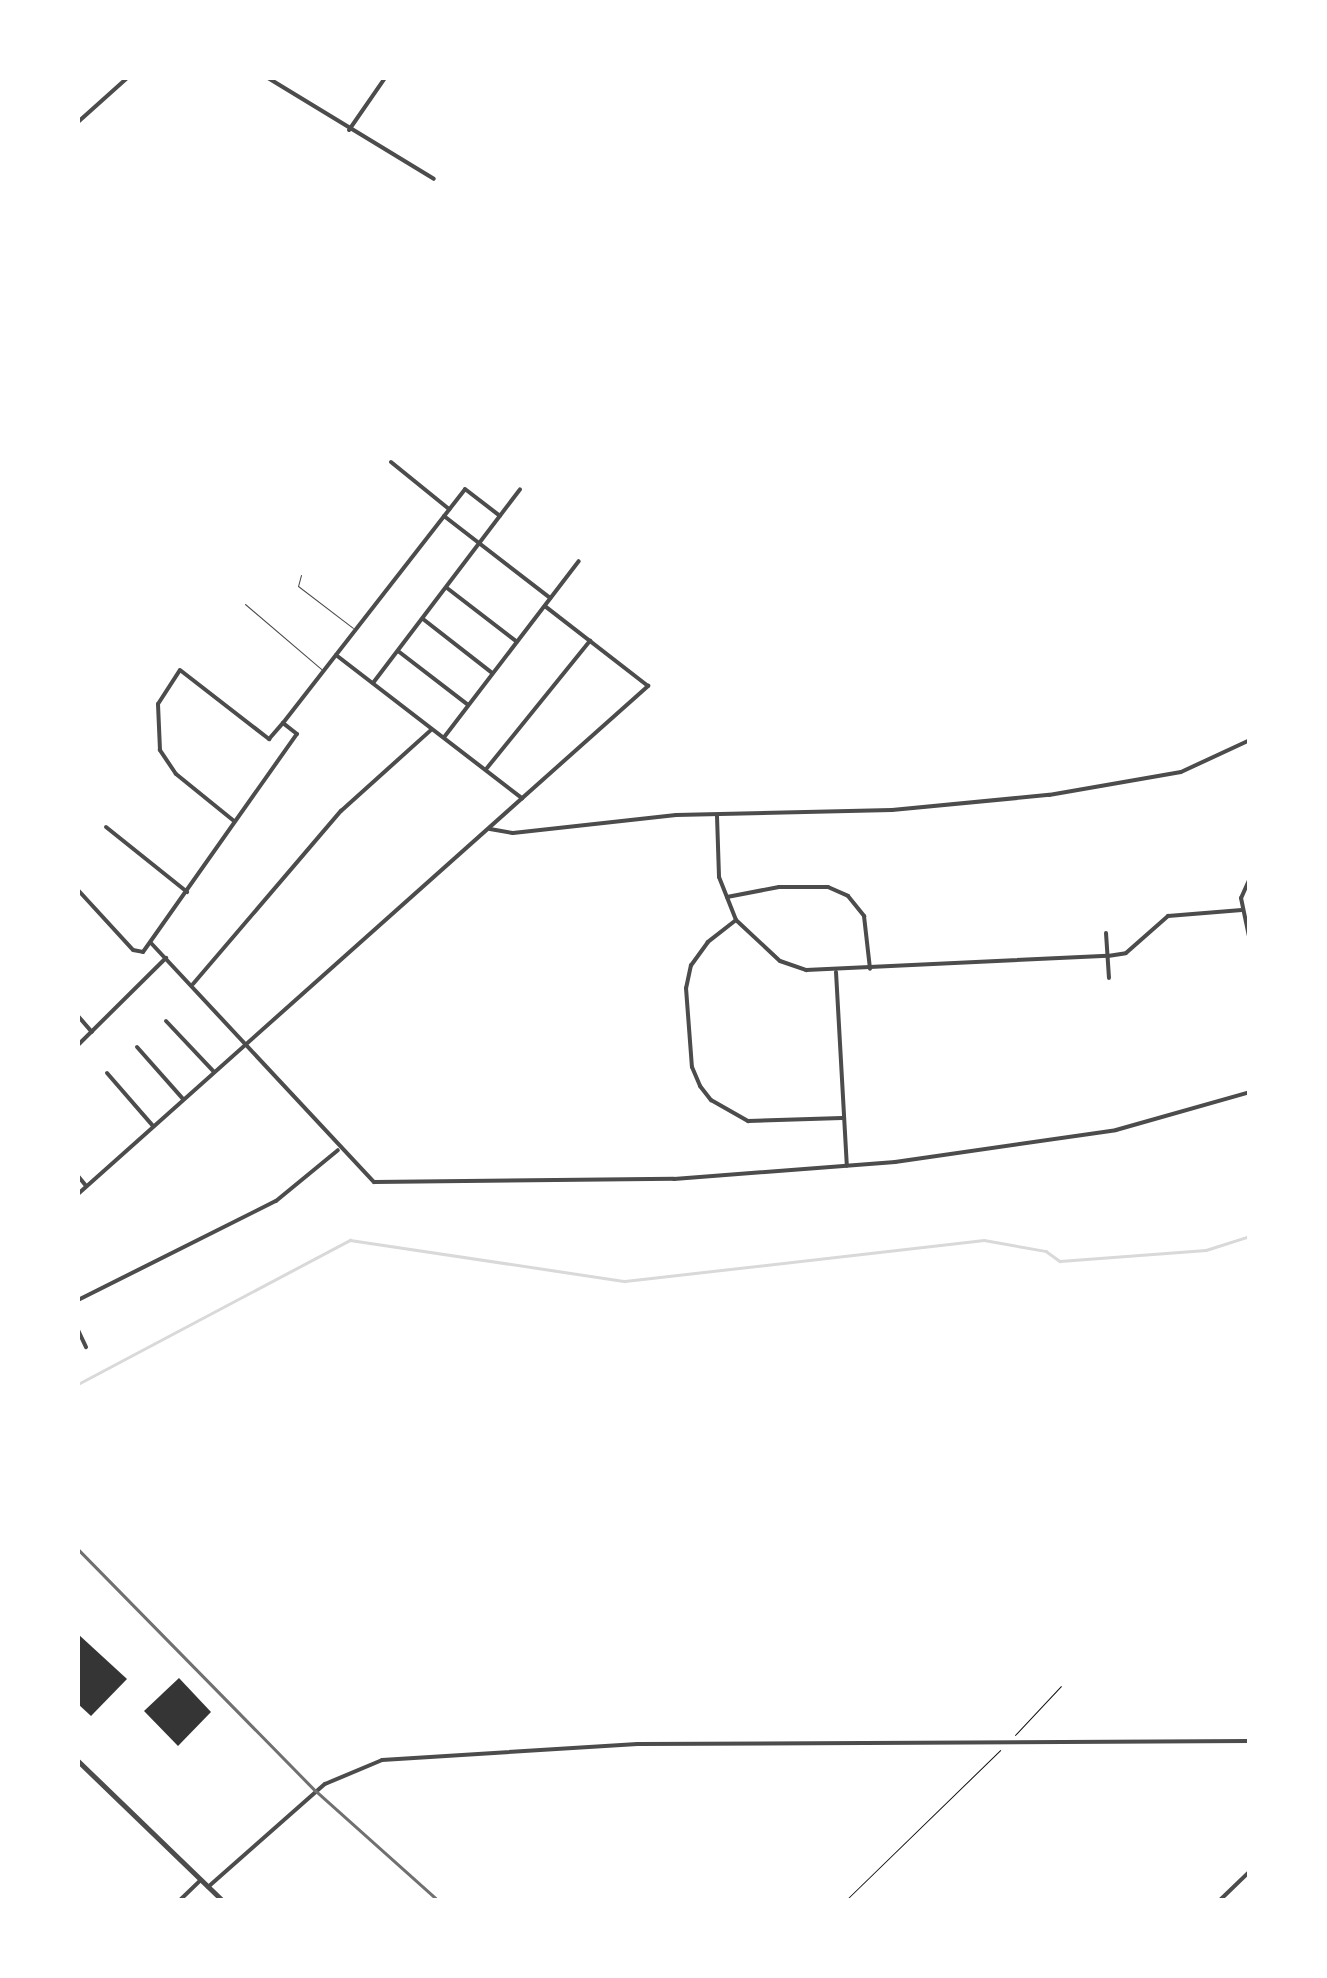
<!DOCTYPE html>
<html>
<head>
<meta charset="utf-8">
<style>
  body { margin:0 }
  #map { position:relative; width:1327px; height:1978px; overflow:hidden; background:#fff; font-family:"PT Serif",serif }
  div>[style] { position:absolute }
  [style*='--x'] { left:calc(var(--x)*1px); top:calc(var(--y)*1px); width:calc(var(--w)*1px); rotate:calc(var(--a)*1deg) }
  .stream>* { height:2.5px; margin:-1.25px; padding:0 1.25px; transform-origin:1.25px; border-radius:1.25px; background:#d9d9d9 }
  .building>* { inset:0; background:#353535 }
  .path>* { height:1px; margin:-0.5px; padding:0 0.5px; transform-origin:0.5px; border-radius:0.5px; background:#111 }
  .service>* { height:1px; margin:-0.5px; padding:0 0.5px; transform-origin:0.5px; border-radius:0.5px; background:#4c4c4c }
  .minor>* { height:4px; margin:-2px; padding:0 2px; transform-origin:2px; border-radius:2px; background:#4c4c4c }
  .tertiary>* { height:5px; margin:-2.5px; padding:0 2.5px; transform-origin:2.5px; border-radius:2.5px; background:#4c4c4c }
  .tram>* { height:2.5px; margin:-1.25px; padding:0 1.25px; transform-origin:1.25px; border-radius:1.25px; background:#707070 }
  span { translate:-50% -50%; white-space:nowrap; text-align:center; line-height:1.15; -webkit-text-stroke:10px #fff; paint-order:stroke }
  .frame { position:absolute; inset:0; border:80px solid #fff; pointer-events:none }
</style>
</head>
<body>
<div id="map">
  <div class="stream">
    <div style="--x:78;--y:1384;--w:308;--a:-27.9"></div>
    <div style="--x:350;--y:1240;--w:278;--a:8.5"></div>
    <div style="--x:625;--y:1281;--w:361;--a:-6.5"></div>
    <div style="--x:984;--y:1240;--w:63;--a:10.1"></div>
    <div style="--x:1046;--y:1251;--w:17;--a:36"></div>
    <div style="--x:1060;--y:1261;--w:146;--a:-4.3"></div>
    <div style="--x:1206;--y:1250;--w:46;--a:-17.7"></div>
  </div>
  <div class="building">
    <div style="clip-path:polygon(78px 1634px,127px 1679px,91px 1716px,78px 1704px)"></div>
    <div style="clip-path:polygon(179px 1678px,211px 1712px,178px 1746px,144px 1711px)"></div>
  </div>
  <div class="path">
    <div style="--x:1015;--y:1735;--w:67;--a:-46.8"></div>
    <div style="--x:846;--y:1900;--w:215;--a:-44.2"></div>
  </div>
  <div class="service">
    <div style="--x:301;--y:575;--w:11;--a:105"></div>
    <div style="--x:298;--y:586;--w:69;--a:37.4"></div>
    <div style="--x:245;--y:604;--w:100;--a:40.5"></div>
  </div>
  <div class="minor">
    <div style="--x:268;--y:78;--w:194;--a:31.3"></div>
    <div style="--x:78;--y:122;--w:66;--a:-41.9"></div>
    <div style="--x:349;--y:130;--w:63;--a:-55.3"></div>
    <div style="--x:391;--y:462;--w:75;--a:39"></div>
    <div style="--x:444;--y:516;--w:134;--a:37.7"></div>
    <div style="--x:447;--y:588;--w:88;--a:37.6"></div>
    <div style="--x:423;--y:619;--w:88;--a:38"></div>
    <div style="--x:398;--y:651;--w:88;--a:37.6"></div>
    <div style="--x:336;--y:655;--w:235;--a:37.6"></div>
    <div style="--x:373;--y:683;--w:243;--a:-52.8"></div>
    <div style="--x:445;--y:736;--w:220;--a:-52.6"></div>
    <div style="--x:487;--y:768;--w:164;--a:-51"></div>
    <div style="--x:717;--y:816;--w:61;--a:88.1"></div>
    <div style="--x:719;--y:877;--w:46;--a:68.4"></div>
    <div style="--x:736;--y:920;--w:60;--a:43"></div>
    <div style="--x:780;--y:961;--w:28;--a:19"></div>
    <div style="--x:806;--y:970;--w:302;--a:-2.7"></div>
    <div style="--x:1108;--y:956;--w:18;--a:-9"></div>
    <div style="--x:1126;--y:953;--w:56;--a:-41.4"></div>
    <div style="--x:1168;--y:916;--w:74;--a:-4.6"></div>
    <div style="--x:234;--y:821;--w:75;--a:-141"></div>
    <div style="--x:176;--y:774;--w:29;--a:-124"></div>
    <div style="--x:160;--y:750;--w:46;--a:-92.5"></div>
    <div style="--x:158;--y:704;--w:40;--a:-57.1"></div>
    <div style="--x:180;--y:670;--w:113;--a:37.8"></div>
    <div style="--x:269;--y:739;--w:21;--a:-49"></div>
    <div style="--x:106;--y:827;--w:104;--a:38.7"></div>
    <div style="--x:490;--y:829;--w:23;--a:10"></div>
    <div style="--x:513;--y:833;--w:164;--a:-6.3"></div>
    <div style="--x:676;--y:815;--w:216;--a:-1.3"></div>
    <div style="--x:892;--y:810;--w:158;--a:-5.5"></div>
    <div style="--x:1049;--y:795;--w:134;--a:-9.9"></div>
    <div style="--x:1181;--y:772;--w:76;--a:-24.9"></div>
    <div style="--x:1250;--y:878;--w:22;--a:114"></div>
    <div style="--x:1241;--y:898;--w:44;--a:78.2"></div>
    <div style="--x:78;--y:890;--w:81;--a:47.5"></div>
    <div style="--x:133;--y:950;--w:10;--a:11"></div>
    <div style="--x:143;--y:952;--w:267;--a:-54.8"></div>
    <div style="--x:297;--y:734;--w:18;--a:-142"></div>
    <div style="--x:283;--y:723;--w:296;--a:-52.1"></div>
    <div style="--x:465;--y:489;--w:44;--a:37.6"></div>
    <div style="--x:727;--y:897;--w:53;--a:-10.9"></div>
    <div style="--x:779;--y:887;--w:49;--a:0"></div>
    <div style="--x:828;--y:887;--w:22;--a:24"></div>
    <div style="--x:848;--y:896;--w:26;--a:51"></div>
    <div style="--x:864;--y:916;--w:53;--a:83.5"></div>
    <div style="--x:736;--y:920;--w:36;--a:142"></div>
    <div style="--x:708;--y:942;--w:29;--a:126"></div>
    <div style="--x:691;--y:965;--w:24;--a:102"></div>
    <div style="--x:686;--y:988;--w:79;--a:85.7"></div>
    <div style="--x:692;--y:1067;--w:21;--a:67"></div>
    <div style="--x:700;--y:1086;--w:18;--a:52"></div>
    <div style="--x:711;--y:1100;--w:43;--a:29.6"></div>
    <div style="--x:748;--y:1121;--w:94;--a:-1.8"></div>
    <div style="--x:1106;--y:933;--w:45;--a:86.2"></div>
    <div style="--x:151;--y:943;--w:327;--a:47"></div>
    <div style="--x:374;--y:1182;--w:300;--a:-0.6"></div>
    <div style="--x:674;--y:1179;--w:222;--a:-4.4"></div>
    <div style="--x:895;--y:1162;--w:223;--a:-8.2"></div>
    <div style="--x:1116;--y:1130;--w:139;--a:-15.8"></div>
    <div style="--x:836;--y:972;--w:194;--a:86.8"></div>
    <div style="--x:193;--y:984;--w:228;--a:-49.5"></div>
    <div style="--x:341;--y:811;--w:122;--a:-42"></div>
    <div style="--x:78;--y:1016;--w:21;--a:49"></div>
    <div style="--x:166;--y:1021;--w:70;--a:46.7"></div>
    <div style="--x:78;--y:1045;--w:124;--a:-44.7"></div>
    <div style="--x:137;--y:1047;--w:69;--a:48.5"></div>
    <div style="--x:107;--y:1073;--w:70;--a:49"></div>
    <div style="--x:78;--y:1176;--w:13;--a:51"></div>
    <div style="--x:78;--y:1194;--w:764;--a:-41.71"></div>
    <div style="--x:648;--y:686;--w:130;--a:-142.2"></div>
    <div style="--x:78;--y:1300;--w:221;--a:-26.6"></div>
    <div style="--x:276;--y:1201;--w:80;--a:-39.4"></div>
    <div style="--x:78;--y:1330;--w:19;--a:65"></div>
    <div style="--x:208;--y:1887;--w:156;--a:-41.4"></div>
    <div style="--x:325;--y:1784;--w:62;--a:-22.8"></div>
    <div style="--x:382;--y:1760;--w:256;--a:-3.6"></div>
    <div style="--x:638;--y:1744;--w:612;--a:-0.28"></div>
    <div style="--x:180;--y:1900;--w:29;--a:-44"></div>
    <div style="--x:1220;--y:1900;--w:42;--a:-44"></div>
  </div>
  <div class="tertiary">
    <div style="--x:78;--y:1761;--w:200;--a:44"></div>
  </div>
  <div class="tram">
    <div style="--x:78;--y:1549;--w:339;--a:45.5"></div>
    <div style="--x:316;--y:1791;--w:164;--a:41.8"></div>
  </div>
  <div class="frame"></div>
</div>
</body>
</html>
